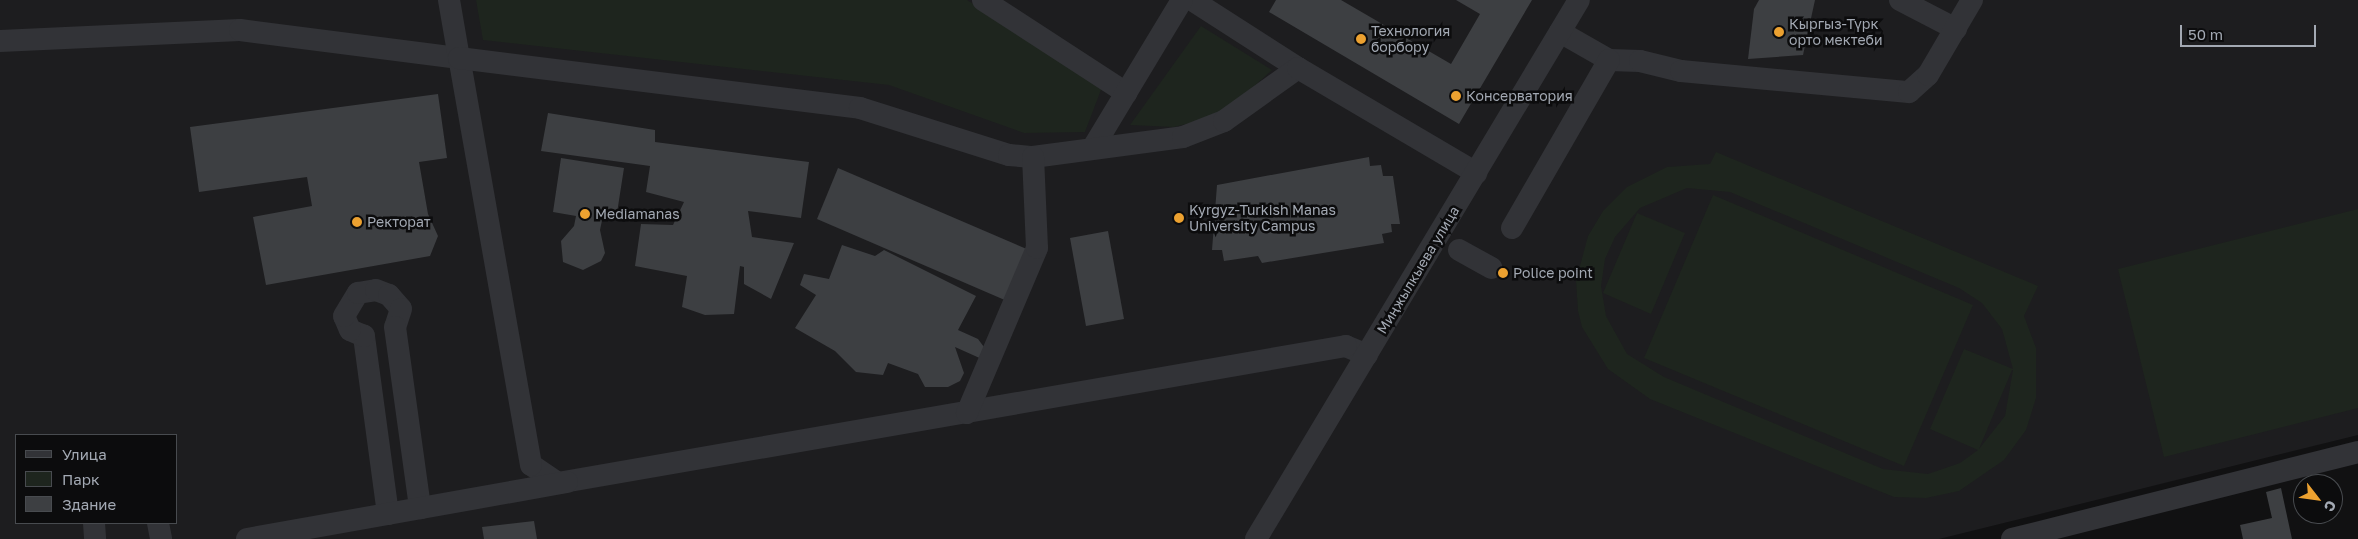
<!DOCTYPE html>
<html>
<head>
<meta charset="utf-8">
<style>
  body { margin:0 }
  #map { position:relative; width:2358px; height:539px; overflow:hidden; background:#111112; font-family:"Golos Text",sans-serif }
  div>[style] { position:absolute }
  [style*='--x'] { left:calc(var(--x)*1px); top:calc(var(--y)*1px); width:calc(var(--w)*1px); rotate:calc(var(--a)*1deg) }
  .built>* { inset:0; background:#1d1d1f }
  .green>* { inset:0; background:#1e251e }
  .building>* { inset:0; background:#3d3f42 }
  .minor>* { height:22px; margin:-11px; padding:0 11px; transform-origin:11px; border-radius:11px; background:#323337 }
  .dots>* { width:14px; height:14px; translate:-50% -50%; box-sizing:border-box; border:2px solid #0c0c0d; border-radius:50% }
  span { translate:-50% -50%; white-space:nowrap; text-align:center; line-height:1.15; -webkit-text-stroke:5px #0c0c0d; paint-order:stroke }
  .poi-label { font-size:14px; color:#a3a9b3 }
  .left { translate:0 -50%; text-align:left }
  .street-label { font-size:14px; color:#a3a9b3 }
  .legend { position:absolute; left:15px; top:434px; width:162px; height:90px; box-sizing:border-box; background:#0c0c0d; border:1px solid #484b4f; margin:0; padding:6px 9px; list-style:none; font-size:15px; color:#a3a9b3 }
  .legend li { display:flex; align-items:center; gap:10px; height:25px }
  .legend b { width:25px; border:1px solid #484b4f }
  .north { position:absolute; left:2293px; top:474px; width:50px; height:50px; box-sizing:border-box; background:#0c0c0d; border:1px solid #484b4f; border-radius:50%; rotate:120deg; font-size:14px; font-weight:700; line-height:20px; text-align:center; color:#a3a9b3 }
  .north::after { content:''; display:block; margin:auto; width:18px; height:22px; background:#eca130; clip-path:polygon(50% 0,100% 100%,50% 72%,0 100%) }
  .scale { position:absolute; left:2180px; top:25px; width:136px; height:22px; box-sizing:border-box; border:2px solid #a3a9b3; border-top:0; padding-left:6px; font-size:15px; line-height:18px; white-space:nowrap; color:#a3a9b3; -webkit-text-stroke:4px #0c0c0d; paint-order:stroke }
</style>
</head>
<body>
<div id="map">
  <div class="built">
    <div style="clip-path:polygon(evenodd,0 0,2358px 0,2358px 435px,1939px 539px,0 539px,0 0,16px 435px,176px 435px,176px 523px,16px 523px,16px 435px)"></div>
  </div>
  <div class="green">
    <div style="clip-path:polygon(476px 0,967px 0,1102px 87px,1085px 132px,1024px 133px,889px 85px,483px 40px)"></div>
    <div style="clip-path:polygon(1201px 26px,1272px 70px,1239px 100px,1206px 119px,1174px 127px,1130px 125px)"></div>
    <div style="clip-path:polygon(evenodd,1716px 152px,2038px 286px,2024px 316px,2036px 348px,2036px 398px,2026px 430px,2004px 460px,1959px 491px,1926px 498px,1894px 497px,1650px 399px,1608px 369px,1582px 327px,1578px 311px,1576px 281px,1588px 236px,1603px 211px,1627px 187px,1667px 167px,1710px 164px,1716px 152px,1687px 188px,1730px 192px,1959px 288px,1982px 303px,2002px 329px,2013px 369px,1964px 349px,1930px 429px,1978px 450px,1960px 463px,1928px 474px,1883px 469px,1664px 377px,1627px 354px,1606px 316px,1601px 286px,1605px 259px,1615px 237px,1640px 208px,1687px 188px,1716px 152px,2013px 370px,2005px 416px,1979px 449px,2012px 370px,2013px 370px)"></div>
    <div style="clip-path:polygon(1713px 195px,1973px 305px,1904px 466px,1644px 358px)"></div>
    <div style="clip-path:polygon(2358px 209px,2358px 408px,2164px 457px,2118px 269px)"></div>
    <div style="clip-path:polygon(1637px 213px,1685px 233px,1651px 314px,1603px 293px)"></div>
  </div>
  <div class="building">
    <div style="clip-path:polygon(1276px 0,1341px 0,1451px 64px,1480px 14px,1456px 0,1532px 0,1459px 124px,1269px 12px)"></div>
    <div style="clip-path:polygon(1759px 0,1815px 0,1803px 55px,1748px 59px,1754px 9px)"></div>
    <div style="clip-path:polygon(438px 94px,447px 158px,419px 162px,428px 214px,438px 236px,430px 256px,266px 285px,253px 217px,312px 206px,307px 177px,199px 192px,190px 127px)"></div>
    <div style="clip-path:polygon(548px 113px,655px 130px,655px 142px,809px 162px,801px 218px,748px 211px,752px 237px,794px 243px,771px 299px,744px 284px,744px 267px,740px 266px,734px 314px,705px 315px,682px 307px,687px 276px,635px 266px,641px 224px,673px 225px,684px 202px,646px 192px,650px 166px,541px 151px)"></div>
    <div style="clip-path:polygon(1369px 157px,1370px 166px,1381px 165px,1383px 176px,1393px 176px,1400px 224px,1391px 224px,1392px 232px,1382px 234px,1384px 243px,1262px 263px,1258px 256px,1224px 261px,1222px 250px,1212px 250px,1217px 185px)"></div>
    <div style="clip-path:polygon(561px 158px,624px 168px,617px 213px,604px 211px,600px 230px,605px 253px,601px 261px,583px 270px,563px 262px,561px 241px,574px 226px,576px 216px,553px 212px)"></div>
    <div style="clip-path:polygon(838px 168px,1029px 250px,1007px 301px,817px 219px)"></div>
    <div style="clip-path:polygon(1108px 231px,1124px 319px,1086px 326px,1070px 238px)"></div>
    <div style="clip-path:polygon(842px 245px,875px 256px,884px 250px,976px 296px,958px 330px,978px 339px,987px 351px,984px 360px,955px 347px,964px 373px,960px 381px,948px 387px,925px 387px,918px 374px,888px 363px,883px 375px,856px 372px,835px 351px,795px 328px,816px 295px,800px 285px,804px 274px,829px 279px)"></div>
    <div style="clip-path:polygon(2281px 488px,2292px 539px,2243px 539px,2240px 525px,2272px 518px,2266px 492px)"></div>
    <div style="clip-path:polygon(534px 521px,537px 539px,484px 539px,482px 527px)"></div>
  </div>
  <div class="minor">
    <div style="--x:983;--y:0;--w:171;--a:33"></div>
    <div style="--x:1192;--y:0;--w:126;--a:32.7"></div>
    <div style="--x:1900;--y:0;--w:63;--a:27.4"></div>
    <div style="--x:1560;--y:32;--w:56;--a:29.7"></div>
    <div style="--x:1609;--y:60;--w:31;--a:2"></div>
    <div style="--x:1640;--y:61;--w:42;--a:13.7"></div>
    <div style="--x:1681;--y:71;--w:229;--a:5.3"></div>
    <div style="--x:1909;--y:92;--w:25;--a:-42"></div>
    <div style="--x:1928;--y:75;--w:87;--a:-59.6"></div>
    <div style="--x:0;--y:41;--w:240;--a:-2.6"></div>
    <div style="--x:240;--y:30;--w:221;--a:7.3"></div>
    <div style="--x:459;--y:58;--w:59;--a:-99.8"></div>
    <div style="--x:1094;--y:146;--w:170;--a:-58.9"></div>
    <div style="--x:1512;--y:228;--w:194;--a:-60"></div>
    <div style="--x:1459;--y:250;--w:37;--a:29"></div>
    <div style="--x:1367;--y:355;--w:23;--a:-157"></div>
    <div style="--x:1346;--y:346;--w:800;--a:170.14"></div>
    <div style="--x:558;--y:483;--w:32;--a:-146"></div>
    <div style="--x:531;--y:465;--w:413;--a:-100"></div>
    <div style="--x:459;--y:58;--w:404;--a:7.1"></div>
    <div style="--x:860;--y:108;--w:156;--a:17.5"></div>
    <div style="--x:1009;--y:155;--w:24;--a:5"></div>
    <div style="--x:1033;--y:157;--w:151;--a:-7.6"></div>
    <div style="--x:1183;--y:137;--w:44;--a:-21.3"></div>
    <div style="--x:1224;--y:121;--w:91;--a:-35.6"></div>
    <div style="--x:1298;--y:68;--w:207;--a:30.5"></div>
    <div style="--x:967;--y:413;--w:179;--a:-67"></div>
    <div style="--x:1037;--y:248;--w:91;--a:-92.5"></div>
    <div style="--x:388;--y:514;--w:180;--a:-97.7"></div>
    <div style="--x:364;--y:336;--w:15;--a:-157"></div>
    <div style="--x:350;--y:330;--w:15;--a:-113"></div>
    <div style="--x:344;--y:316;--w:27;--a:-59"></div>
    <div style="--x:358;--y:293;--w:18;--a:-9"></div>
    <div style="--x:376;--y:290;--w:14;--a:21"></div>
    <div style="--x:389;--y:295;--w:18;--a:49"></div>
    <div style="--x:401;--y:309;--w:19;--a:108"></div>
    <div style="--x:395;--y:327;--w:183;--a:82.1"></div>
    <div style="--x:94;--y:523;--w:16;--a:86"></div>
    <div style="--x:158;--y:523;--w:16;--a:79"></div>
    <div style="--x:247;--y:539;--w:325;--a:-10.1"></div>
    <div style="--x:1256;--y:539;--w:628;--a:-59.07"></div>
    <div style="--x:2012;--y:539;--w:357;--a:-14.1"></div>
  </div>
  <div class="dots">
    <div style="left:1779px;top:32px;background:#eca130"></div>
    <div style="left:1361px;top:39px;background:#eca130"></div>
    <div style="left:1456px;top:96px;background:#eca130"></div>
    <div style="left:585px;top:214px;background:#eca130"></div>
    <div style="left:1179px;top:218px;background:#eca130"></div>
    <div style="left:357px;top:222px;background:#eca130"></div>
    <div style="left:1503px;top:273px;background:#eca130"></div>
  </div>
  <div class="poi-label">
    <span class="left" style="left:1789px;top:32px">Кыргыз-Түрк<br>орто мектеби</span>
    <span class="left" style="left:1371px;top:39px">Технология<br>борбору</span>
    <span class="left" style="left:1466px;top:96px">Консерватория</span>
    <span class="left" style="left:1189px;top:218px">Kyrgyz-Turkish Manas<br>University Campus</span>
    <span class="left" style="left:595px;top:214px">Mediamanas</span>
    <span class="left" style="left:367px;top:222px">Ректорат</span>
    <span class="left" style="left:1513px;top:273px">Police point</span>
  </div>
  <div class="street-label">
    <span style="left:1418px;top:270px;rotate:-59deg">Миңжылкыева улица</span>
  </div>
  <ul class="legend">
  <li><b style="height:6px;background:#323337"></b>Улица</li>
  <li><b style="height:14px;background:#1e251e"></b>Парк</li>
  <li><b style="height:14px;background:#3d3f42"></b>Здание</li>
  </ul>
  <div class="north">С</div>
  <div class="scale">50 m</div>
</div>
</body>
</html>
